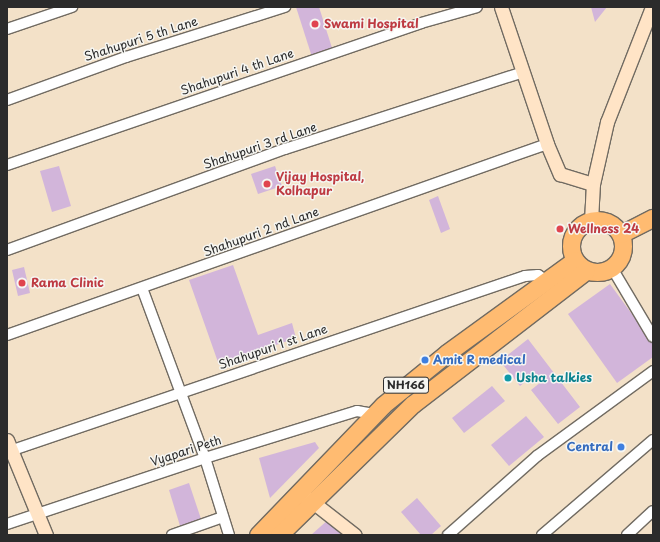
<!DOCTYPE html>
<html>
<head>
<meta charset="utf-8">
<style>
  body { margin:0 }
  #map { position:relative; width:660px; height:542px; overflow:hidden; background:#f3e1c8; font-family:"Playpen Sans",sans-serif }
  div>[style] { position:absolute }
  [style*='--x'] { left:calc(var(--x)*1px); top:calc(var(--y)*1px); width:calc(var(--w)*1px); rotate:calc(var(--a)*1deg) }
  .building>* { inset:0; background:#d2b5da }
  .roads { filter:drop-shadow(1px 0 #716b62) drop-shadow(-1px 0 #716b62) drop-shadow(0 1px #716b62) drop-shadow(0 -1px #716b62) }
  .street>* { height:10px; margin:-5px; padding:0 5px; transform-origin:5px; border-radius:5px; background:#fff }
  .secondary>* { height:13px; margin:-6.5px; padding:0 6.5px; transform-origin:6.5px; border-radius:6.5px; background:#ffe4c6 }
  .highway>* { height:17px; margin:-8.5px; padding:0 8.5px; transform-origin:8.5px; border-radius:8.5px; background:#ffbb71 }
  .highway>.ring { margin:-8.5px; padding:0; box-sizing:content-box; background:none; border:17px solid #ffbb71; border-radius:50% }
  .dots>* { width:11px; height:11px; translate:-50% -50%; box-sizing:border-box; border:2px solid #f6f6f2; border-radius:50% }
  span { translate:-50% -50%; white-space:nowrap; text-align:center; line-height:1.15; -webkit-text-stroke:3px #f6f6f2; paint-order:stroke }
  .shield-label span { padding:1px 3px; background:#f6f6f2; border:1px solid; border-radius:3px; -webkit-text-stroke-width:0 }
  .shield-label { font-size:11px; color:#2b2b2b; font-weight:700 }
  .health-label { font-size:12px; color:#be3a42; font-weight:700 }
  .left { translate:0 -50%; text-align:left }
  .street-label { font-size:12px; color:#2b2b2b }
  .shop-label { font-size:12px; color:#366cbe; font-weight:700 }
  .right { translate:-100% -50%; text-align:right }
  .culture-label { font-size:12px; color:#0d838f; font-weight:700 }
  .frame { position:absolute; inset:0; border:8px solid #2b2b2b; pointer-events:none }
</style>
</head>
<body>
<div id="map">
  <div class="building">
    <div style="clip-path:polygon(296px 7px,319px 7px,333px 51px,312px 57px)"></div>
    <div style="clip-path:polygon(591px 7px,607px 7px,595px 22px)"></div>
    <div style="clip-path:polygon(59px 166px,71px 206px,52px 212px,40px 171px)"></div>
    <div style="clip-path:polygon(275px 166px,282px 186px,258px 194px,251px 174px)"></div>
    <div style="clip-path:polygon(438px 196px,450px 229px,441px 233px,429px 200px)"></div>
    <div style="clip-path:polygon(233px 265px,258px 335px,292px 323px,296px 338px,219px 365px,189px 280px)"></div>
    <div style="clip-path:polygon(24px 267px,30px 293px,18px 296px,12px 270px)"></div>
    <div style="clip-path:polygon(610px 284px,653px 343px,653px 357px,617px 383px,568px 314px)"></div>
    <div style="clip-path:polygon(528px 339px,580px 407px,558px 424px,531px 390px,541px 382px,535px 374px,520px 386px,500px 361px)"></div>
    <div style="clip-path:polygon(492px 386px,505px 401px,464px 433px,452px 418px)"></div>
    <div style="clip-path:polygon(526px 416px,544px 437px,509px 466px,491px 445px)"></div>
    <div style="clip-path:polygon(315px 442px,319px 448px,270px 498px,259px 458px)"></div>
    <div style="clip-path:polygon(189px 483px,202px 522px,181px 529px,169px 490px)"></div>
    <div style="clip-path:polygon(417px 498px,441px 526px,431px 535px,421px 535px,401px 512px)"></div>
    <div style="clip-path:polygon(329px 519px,344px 535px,311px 535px)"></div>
  </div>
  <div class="roads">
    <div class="street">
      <div style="--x:7;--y:29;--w:69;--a:-18.7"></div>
      <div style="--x:7;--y:100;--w:127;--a:-19.9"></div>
      <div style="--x:126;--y:57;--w:167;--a:-17.5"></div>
      <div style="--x:7;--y:165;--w:438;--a:-18.9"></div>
      <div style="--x:421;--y:23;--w:58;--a:-15.9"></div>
      <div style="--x:7;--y:250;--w:296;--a:-20"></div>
      <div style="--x:285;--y:149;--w:250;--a:-17.9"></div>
      <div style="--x:612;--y:268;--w:80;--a:59.3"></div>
      <div style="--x:142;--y:288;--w:181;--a:69.7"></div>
      <div style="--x:205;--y:458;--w:81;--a:72.7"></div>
      <div style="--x:7;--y:335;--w:573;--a:-19.48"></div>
      <div style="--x:7;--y:452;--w:547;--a:-18.77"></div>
      <div style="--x:525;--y:276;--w:13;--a:-4"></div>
      <div style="--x:538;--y:275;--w:11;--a:34"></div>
      <div style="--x:7;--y:524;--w:209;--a:-18.4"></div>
      <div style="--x:205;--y:458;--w:159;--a:-17.2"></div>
      <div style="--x:357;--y:411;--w:17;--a:10"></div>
      <div style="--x:172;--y:535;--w:54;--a:-19.4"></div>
      <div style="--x:448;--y:535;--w:119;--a:-41.6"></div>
      <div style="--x:537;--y:456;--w:144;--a:-36.2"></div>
      <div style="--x:542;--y:535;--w:146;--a:-40.6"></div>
      <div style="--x:627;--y:535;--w:35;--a:-43"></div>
    </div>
    <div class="secondary">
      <div style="--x:501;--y:7;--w:145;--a:71.4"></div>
      <div style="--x:547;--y:144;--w:33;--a:67"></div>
      <div style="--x:560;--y:174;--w:34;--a:17"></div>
      <div style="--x:591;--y:221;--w:37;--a:-87"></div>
      <div style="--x:593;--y:184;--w:64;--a:-77.3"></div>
      <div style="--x:607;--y:122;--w:123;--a:-68.6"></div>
      <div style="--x:7;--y:440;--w:103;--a:67.7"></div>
      <div style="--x:305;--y:496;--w:63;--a:38"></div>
    </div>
    <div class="highway">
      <div class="ring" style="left:571px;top:220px;width:35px;height:35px"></div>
      <div style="--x:621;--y:234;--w:36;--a:-27"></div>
      <div style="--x:258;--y:535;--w:180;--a:-46.1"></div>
      <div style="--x:383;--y:405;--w:82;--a:-39.1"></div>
      <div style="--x:447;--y:353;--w:158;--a:-36"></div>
      <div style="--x:279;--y:535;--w:187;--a:-44.4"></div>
      <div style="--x:413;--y:404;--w:218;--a:-37.6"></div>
    </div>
  </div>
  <div class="dots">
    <div style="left:315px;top:24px;background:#e0444e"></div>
    <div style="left:267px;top:184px;background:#e0444e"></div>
    <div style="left:560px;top:229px;background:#e0444e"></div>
    <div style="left:22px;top:283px;background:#e0444e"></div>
    <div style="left:425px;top:360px;background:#3f7fe0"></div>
    <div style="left:508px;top:378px;background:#0f9aa8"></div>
    <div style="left:621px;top:447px;background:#3f7fe0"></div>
  </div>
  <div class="shield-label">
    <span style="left:406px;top:385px">NH166</span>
  </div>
  <div class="health-label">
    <span class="left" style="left:324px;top:24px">Swami Hospital</span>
    <span class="left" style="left:276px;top:184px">Vijay Hospital,<br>Kolhapur</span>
    <span class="left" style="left:568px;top:229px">Wellness 24</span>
    <span class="left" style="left:31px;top:283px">Rama Clinic</span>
  </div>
  <div class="street-label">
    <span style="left:141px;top:39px;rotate:-18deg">Shahupuri 5 th Lane</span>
    <span style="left:237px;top:72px;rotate:-19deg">Shahupuri 4 th Lane</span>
    <span style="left:260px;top:146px;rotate:-19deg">Shahupuri 3 rd Lane</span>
    <span style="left:261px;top:232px;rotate:-20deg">Shahupuri 2 nd Lane</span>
    <span style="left:273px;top:347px;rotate:-19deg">Shahupuri 1 st Lane</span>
    <span style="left:186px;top:451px;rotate:-18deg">Vyapari Peth</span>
  </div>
  <div class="shop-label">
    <span class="left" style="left:433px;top:360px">Amit R medical</span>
    <span class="right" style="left:613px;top:447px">Central</span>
  </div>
  <div class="culture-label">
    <span class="left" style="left:516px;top:378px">Usha talkies</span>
  </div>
  <div class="frame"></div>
</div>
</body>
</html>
